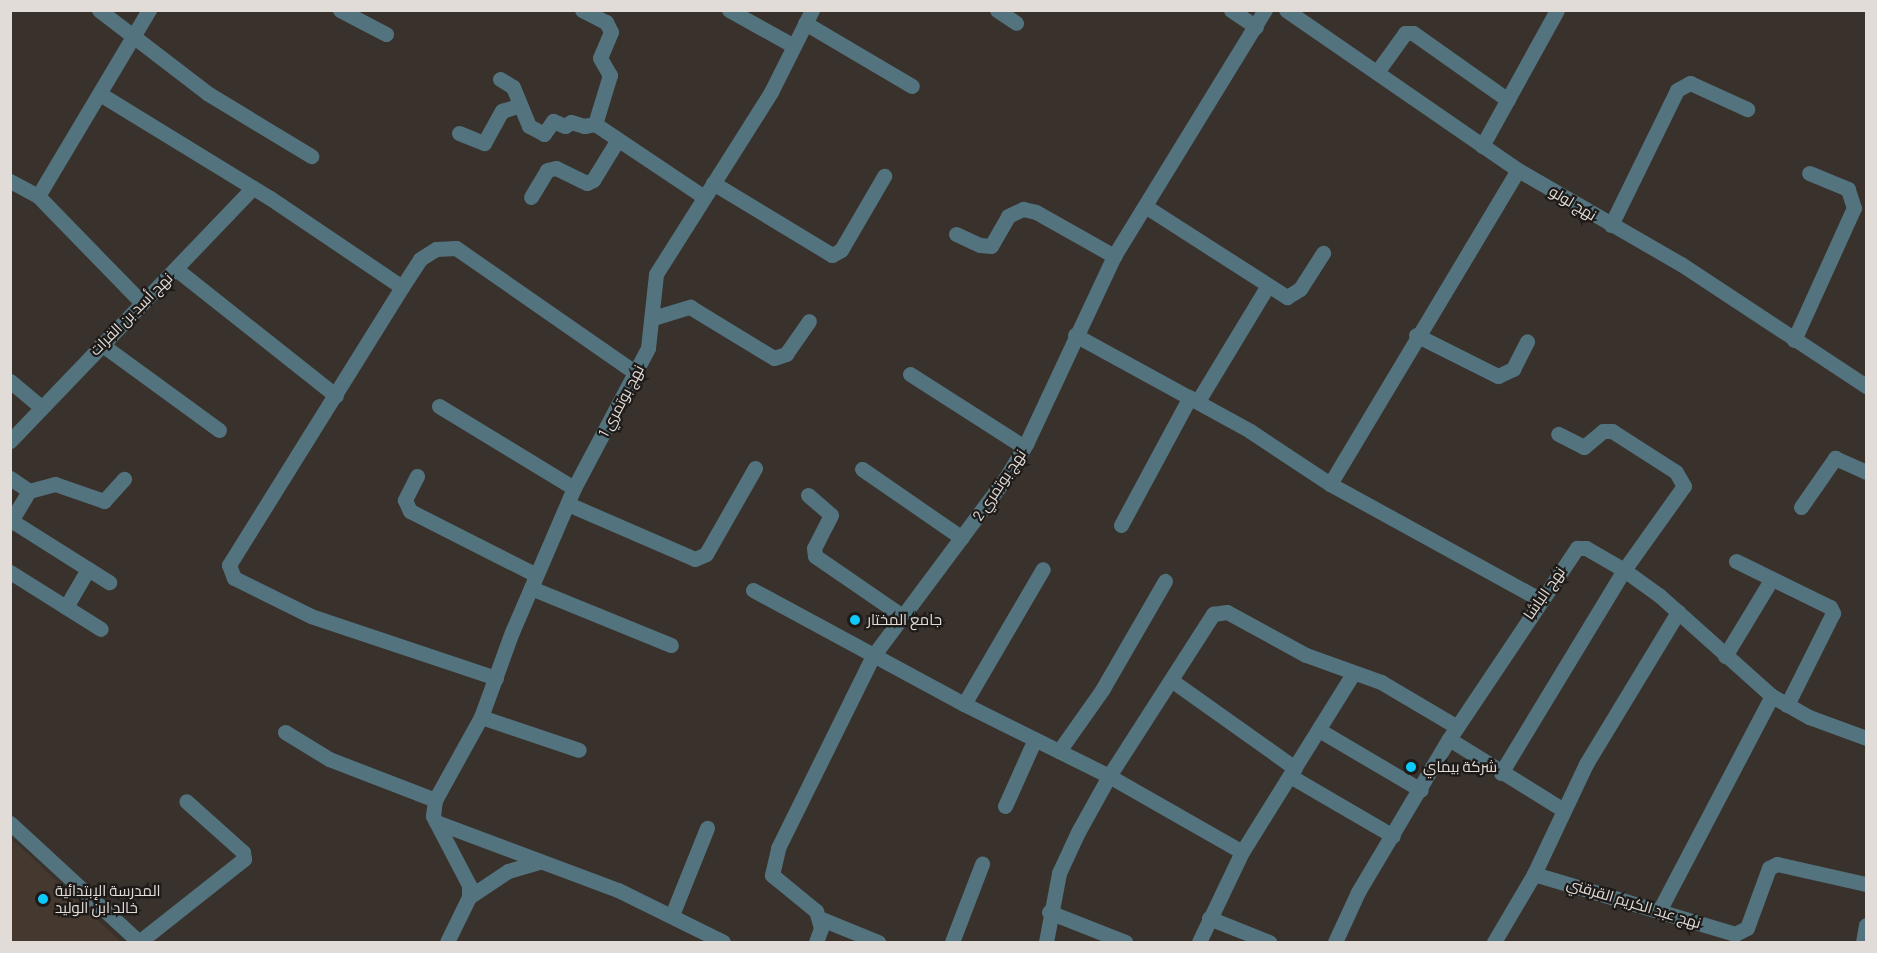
<!DOCTYPE html>
<html>
<head>
<meta charset="utf-8">
<style>
  body { margin:0 }
  #map { position:relative; width:1877px; height:953px; overflow:hidden; background:#39322c; font-family:Barlow,Cairo,sans-serif }
  div>[style] { position:absolute }
  [style*='--x'] { left:calc(var(--x)*1px); top:calc(var(--y)*1px); width:calc(var(--w)*1px); rotate:calc(var(--a)*1deg) }
  .built>* { inset:0; background:#45382e }
  .minor>* { height:15px; margin:-7.5px; padding:0 7.5px; transform-origin:7.5px; border-radius:7.5px; background:#53737f }
  .dots>* { width:16px; height:16px; translate:-50% -50%; box-sizing:border-box; border:3px solid #1e1a18; border-radius:50% }
  span { translate:-50% -50%; white-space:nowrap; text-align:center; line-height:1.15; -webkit-text-stroke:4.5px #1e1a18; paint-order:stroke }
  .street-label { font-size:15px; color:#e1dcd8 }
  .poi-label { font-size:15px; color:#e1dcd8 }
  .left { translate:0 -50%; text-align:left }
  .frame { position:absolute; inset:0; border:12px solid #e1dcd8; pointer-events:none }
</style>
</head>
<body>
<div id="map">
  <div class="built">
    <div style="clip-path:polygon(10px 837px,121px 942px,11px 942px)"></div>
  </div>
  <div class="minor">
    <div style="--x:99;--y:10;--w:136;--a:37.5"></div>
    <div style="--x:207;--y:93;--w:122;--a:31.2"></div>
    <div style="--x:340;--y:10;--w:52;--a:27.6"></div>
    <div style="--x:582;--y:10;--w:27;--a:27"></div>
    <div style="--x:606;--y:22;--w:11;--a:63"></div>
    <div style="--x:611;--y:32;--w:28;--a:113"></div>
    <div style="--x:600;--y:58;--w:20;--a:60"></div>
    <div style="--x:610;--y:75;--w:51;--a:107"></div>
    <div style="--x:595;--y:124;--w:131;--a:33.8"></div>
    <div style="--x:729;--y:10;--w:74;--a:29"></div>
    <div style="--x:997;--y:10;--w:23;--a:34"></div>
    <div style="--x:1231;--y:10;--w:30;--a:34"></div>
    <div style="--x:1286;--y:10;--w:282;--a:34.6"></div>
    <div style="--x:1518;--y:170;--w:188;--a:30"></div>
    <div style="--x:1681;--y:264;--w:222;--a:33.4"></div>
    <div style="--x:805;--y:23;--w:124;--a:30.5"></div>
    <div style="--x:1377;--y:72;--w:48;--a:-54.3"></div>
    <div style="--x:1405;--y:33;--w:8;--a:0"></div>
    <div style="--x:1413;--y:33;--w:116;--a:35.2"></div>
    <div style="--x:500;--y:79;--w:15;--a:32"></div>
    <div style="--x:513;--y:87;--w:42;--a:67.7"></div>
    <div style="--x:529;--y:126;--w:17;--a:28"></div>
    <div style="--x:544;--y:134;--w:16;--a:-55"></div>
    <div style="--x:553;--y:121;--w:13;--a:23"></div>
    <div style="--x:565;--y:126;--w:7;--a:-34"></div>
    <div style="--x:571;--y:122;--w:14;--a:17"></div>
    <div style="--x:584;--y:126;--w:11;--a:-10"></div>
    <div style="--x:100;--y:94;--w:199;--a:31.5"></div>
    <div style="--x:270;--y:198;--w:159;--a:34"></div>
    <div style="--x:459;--y:133;--w:27;--a:22"></div>
    <div style="--x:484;--y:143;--w:37;--a:-61"></div>
    <div style="--x:502;--y:111;--w:19;--a:-18"></div>
    <div style="--x:1482;--y:146;--w:155;--a:-61.1"></div>
    <div style="--x:10;--y:181;--w:32;--a:28"></div>
    <div style="--x:38;--y:196;--w:148;--a:45.8"></div>
    <div style="--x:713;--y:183;--w:139;--a:31.2"></div>
    <div style="--x:832;--y:255;--w:10;--a:-29"></div>
    <div style="--x:841;--y:250;--w:86;--a:-59.8"></div>
    <div style="--x:38;--y:196;--w:217;--a:-59.2"></div>
    <div style="--x:531;--y:197;--w:31;--a:-59"></div>
    <div style="--x:547;--y:170;--w:9;--a:-13"></div>
    <div style="--x:556;--y:168;--w:34;--a:26"></div>
    <div style="--x:587;--y:183;--w:7;--a:-27"></div>
    <div style="--x:593;--y:180;--w:46;--a:-58.4"></div>
    <div style="--x:1145;--y:206;--w:169;--a:32.7"></div>
    <div style="--x:1287;--y:297;--w:15;--a:-32"></div>
    <div style="--x:1300;--y:289;--w:43;--a:-57.4"></div>
    <div style="--x:1611;--y:225;--w:150;--a:-63.9"></div>
    <div style="--x:1677;--y:90;--w:15;--a:-28"></div>
    <div style="--x:1690;--y:83;--w:63;--a:24.5"></div>
    <div style="--x:956;--y:234;--w:26;--a:25"></div>
    <div style="--x:980;--y:245;--w:11;--a:5"></div>
    <div style="--x:991;--y:246;--w:34;--a:-60"></div>
    <div style="--x:1008;--y:216;--w:17;--a:-25"></div>
    <div style="--x:1023;--y:209;--w:13;--a:13"></div>
    <div style="--x:1036;--y:212;--w:90;--a:29.4"></div>
    <div style="--x:176;--y:269;--w:204;--a:38.4"></div>
    <div style="--x:653;--y:318;--w:39;--a:-17"></div>
    <div style="--x:690;--y:307;--w:98;--a:31.3"></div>
    <div style="--x:774;--y:358;--w:13;--a:-18"></div>
    <div style="--x:786;--y:354;--w:40;--a:-55.1"></div>
    <div style="--x:1075;--y:335;--w:200;--a:28.7"></div>
    <div style="--x:1250;--y:431;--w:96;--a:33.5"></div>
    <div style="--x:1330;--y:484;--w:239;--a:28.8"></div>
    <div style="--x:1416;--y:335;--w:92;--a:26.6"></div>
    <div style="--x:1498;--y:376;--w:17;--a:-25"></div>
    <div style="--x:1513;--y:369;--w:31;--a:-63"></div>
    <div style="--x:1794;--y:340;--w:145;--a:-65.6"></div>
    <div style="--x:1854;--y:208;--w:20;--a:-108"></div>
    <div style="--x:1848;--y:189;--w:42;--a:-157.7"></div>
    <div style="--x:101;--y:344;--w:146;--a:36.1"></div>
    <div style="--x:910;--y:374;--w:135;--a:32.6"></div>
    <div style="--x:10;--y:381;--w:40;--a:40"></div>
    <div style="--x:1198;--y:401;--w:133;--a:-58.8"></div>
    <div style="--x:439;--y:406;--w:158;--a:31.3"></div>
    <div style="--x:10;--y:441;--w:351;--a:-46.2"></div>
    <div style="--x:862;--y:469;--w:121;--a:34.6"></div>
    <div style="--x:417;--y:476;--w:27;--a:117"></div>
    <div style="--x:405;--y:500;--w:12;--a:66"></div>
    <div style="--x:410;--y:511;--w:141;--a:26.9"></div>
    <div style="--x:10;--y:478;--w:23;--a:34"></div>
    <div style="--x:29;--y:491;--w:37;--a:121"></div>
    <div style="--x:1330;--y:484;--w:366;--a:-59.1"></div>
    <div style="--x:29;--y:491;--w:27;--a:-15"></div>
    <div style="--x:55;--y:484;--w:52;--a:19.1"></div>
    <div style="--x:104;--y:501;--w:30;--a:-48"></div>
    <div style="--x:808;--y:495;--w:30;--a:41"></div>
    <div style="--x:831;--y:515;--w:37;--a:117"></div>
    <div style="--x:814;--y:548;--w:8;--a:83"></div>
    <div style="--x:815;--y:556;--w:104;--a:34.5"></div>
    <div style="--x:568;--y:504;--w:138;--a:23.4"></div>
    <div style="--x:695;--y:559;--w:12;--a:-24"></div>
    <div style="--x:706;--y:554;--w:99;--a:-60.3"></div>
    <div style="--x:1801;--y:507;--w:60;--a:-55.2"></div>
    <div style="--x:1835;--y:458;--w:34;--a:24"></div>
    <div style="--x:12;--y:521;--w:115;--a:32.2"></div>
    <div style="--x:1121;--y:525;--w:145;--a:-61.7"></div>
    <div style="--x:1736;--y:561;--w:105;--a:26.1"></div>
    <div style="--x:1830;--y:607;--w:7;--a:63"></div>
    <div style="--x:1833;--y:613;--w:103;--a:116.6"></div>
    <div style="--x:10;--y:572;--w:107;--a:32.1"></div>
    <div style="--x:531;--y:588;--w:151;--a:22.2"></div>
    <div style="--x:753;--y:590;--w:240;--a:28.4"></div>
    <div style="--x:964;--y:704;--w:162;--a:26.4"></div>
    <div style="--x:1109;--y:776;--w:153;--a:29.7"></div>
    <div style="--x:66;--y:607;--w:44;--a:-59.9"></div>
    <div style="--x:1725;--y:656;--w:89;--a:-58.8"></div>
    <div style="--x:496;--y:678;--w:195;--a:-161.5"></div>
    <div style="--x:311;--y:616;--w:86;--a:-153.7"></div>
    <div style="--x:234;--y:578;--w:14;--a:-111"></div>
    <div style="--x:229;--y:565;--w:327;--a:-58.1"></div>
    <div style="--x:402;--y:287;--w:33;--a:-57"></div>
    <div style="--x:420;--y:259;--w:19;--a:-32"></div>
    <div style="--x:436;--y:249;--w:20;--a:-3"></div>
    <div style="--x:456;--y:248;--w:219;--a:34.8"></div>
    <div style="--x:1171;--y:680;--w:152;--a:35.4"></div>
    <div style="--x:964;--y:704;--w:156;--a:-59.7"></div>
    <div style="--x:481;--y:717;--w:103;--a:18.6"></div>
    <div style="--x:1319;--y:730;--w:118;--a:30.5"></div>
    <div style="--x:285;--y:732;--w:52;--a:31.5"></div>
    <div style="--x:329;--y:759;--w:114;--a:21.1"></div>
    <div style="--x:1449;--y:739;--w:133;--a:31.8"></div>
    <div style="--x:1059;--y:751;--w:75;--a:-54.8"></div>
    <div style="--x:1102;--y:690;--w:126;--a:-60"></div>
    <div style="--x:1501;--y:773;--w:237;--a:-58.8"></div>
    <div style="--x:1624;--y:570;--w:103;--a:-54.5"></div>
    <div style="--x:1684;--y:486;--w:16;--a:-120"></div>
    <div style="--x:1676;--y:472;--w:76;--a:-147.4"></div>
    <div style="--x:1612;--y:431;--w:9;--a:180"></div>
    <div style="--x:1603;--y:431;--w:25;--a:140"></div>
    <div style="--x:1584;--y:447;--w:29;--a:-153"></div>
    <div style="--x:1290;--y:776;--w:119;--a:30.2"></div>
    <div style="--x:1005;--y:806;--w:73;--a:-65.9"></div>
    <div style="--x:436;--y:822;--w:194;--a:20.5"></div>
    <div style="--x:618;--y:890;--w:117;--a:26.3"></div>
    <div style="--x:10;--y:823;--w:176;--a:42.7"></div>
    <div style="--x:1534;--y:874;--w:210;--a:16.6"></div>
    <div style="--x:1735;--y:934;--w:13;--a:-27"></div>
    <div style="--x:1747;--y:928;--w:64;--a:-69.9"></div>
    <div style="--x:1769;--y:868;--w:9;--a:-27"></div>
    <div style="--x:1777;--y:864;--w:91;--a:12.7"></div>
    <div style="--x:469;--y:897;--w:47;--a:-33.7"></div>
    <div style="--x:508;--y:871;--w:33;--a:-16"></div>
    <div style="--x:1659;--y:911;--w:243;--a:-62.3"></div>
    <div style="--x:1049;--y:912;--w:82;--a:21.5"></div>
    <div style="--x:672;--y:915;--w:94;--a:-68.1"></div>
    <div style="--x:819;--y:918;--w:64;--a:22.1"></div>
    <div style="--x:1209;--y:918;--w:65;--a:21.8"></div>
    <div style="--x:139;--y:942;--w:134;--a:-38.3"></div>
    <div style="--x:244;--y:859;--w:7;--a:-98"></div>
    <div style="--x:243;--y:852;--w:76;--a:-138.2"></div>
    <div style="--x:447;--y:942;--w:50;--a:-63.9"></div>
    <div style="--x:469;--y:897;--w:12;--a:-90"></div>
    <div style="--x:469;--y:885;--w:78;--a:-117.6"></div>
    <div style="--x:433;--y:816;--w:16;--a:-83"></div>
    <div style="--x:435;--y:800;--w:95;--a:-61"></div>
    <div style="--x:481;--y:717;--w:90;--a:-70"></div>
    <div style="--x:512;--y:632;--w:157;--a:-66.7"></div>
    <div style="--x:574;--y:488;--w:158;--a:-62.1"></div>
    <div style="--x:648;--y:348;--w:74;--a:-83.8"></div>
    <div style="--x:656;--y:274;--w:215;--a:-57.7"></div>
    <div style="--x:771;--y:92;--w:92;--a:-63.4"></div>
    <div style="--x:816;--y:942;--w:15;--a:-70"></div>
    <div style="--x:821;--y:928;--w:18;--a:-106"></div>
    <div style="--x:816;--y:911;--w:57;--a:-140.7"></div>
    <div style="--x:772;--y:875;--w:28;--a:-77"></div>
    <div style="--x:778;--y:848;--w:214;--a:-63.7"></div>
    <div style="--x:873;--y:656;--w:221;--a:-53.3"></div>
    <div style="--x:1005;--y:479;--w:41;--a:-59"></div>
    <div style="--x:1026;--y:444;--w:208;--a:-64.9"></div>
    <div style="--x:1114;--y:256;--w:289;--a:-58.5"></div>
    <div style="--x:952;--y:942;--w:84;--a:-69"></div>
    <div style="--x:1046;--y:942;--w:70;--a:-79.3"></div>
    <div style="--x:1059;--y:873;--w:45;--a:-65.1"></div>
    <div style="--x:1078;--y:832;--w:64;--a:-61"></div>
    <div style="--x:1109;--y:776;--w:193;--a:-57.3"></div>
    <div style="--x:1213;--y:614;--w:14;--a:-8"></div>
    <div style="--x:1227;--y:612;--w:90;--a:28.6"></div>
    <div style="--x:1306;--y:655;--w:80;--a:19.8"></div>
    <div style="--x:1381;--y:682;--w:88;--a:30.6"></div>
    <div style="--x:1199;--y:942;--w:100;--a:-64.5"></div>
    <div style="--x:1242;--y:852;--w:208;--a:-58.1"></div>
    <div style="--x:1335;--y:942;--w:55;--a:-65.3"></div>
    <div style="--x:1358;--y:892;--w:178;--a:-59.3"></div>
    <div style="--x:1449;--y:739;--w:230;--a:-56.2"></div>
    <div style="--x:1577;--y:548;--w:9;--a:0"></div>
    <div style="--x:1586;--y:548;--w:44;--a:30.1"></div>
    <div style="--x:1624;--y:570;--w:44;--a:35.8"></div>
    <div style="--x:1660;--y:596;--w:150;--a:41.8"></div>
    <div style="--x:1772;--y:696;--w:43;--a:29.6"></div>
    <div style="--x:1809;--y:717;--w:61;--a:20.2"></div>
    <div style="--x:1494;--y:942;--w:79;--a:-59.5"></div>
    <div style="--x:1534;--y:874;--w:122;--a:-64.7"></div>
    <div style="--x:1586;--y:764;--w:178;--a:-58.8"></div>
    <div style="--x:1863;--y:942;--w:17;--a:-80"></div>
  </div>
  <div class="dots">
    <div style="left:855px;top:620px;background:#0dcafa"></div>
    <div style="left:1411px;top:767px;background:#0dcafa"></div>
    <div style="left:43px;top:899px;background:#0dcafa"></div>
  </div>
  <div class="street-label">
    <span style="left:1573px;top:203px;rotate:31deg">نهج لولو</span>
    <span style="left:131px;top:314px;rotate:-45deg">نهج أسد بن الفرات</span>
    <span style="left:621px;top:401px;rotate:-62deg">نهج بوتمري 1</span>
    <span style="left:999px;top:485px;rotate:-56deg">نهج بوتمري 2</span>
    <span style="left:1544px;top:593px;rotate:-55deg">نهج الباشا</span>
    <span style="left:1634px;top:903px;rotate:17deg">نهج عبد الكريم القرقني</span>
  </div>
  <div class="poi-label">
    <span class="left" style="left:867px;top:620px">جامع المختار</span>
    <span class="left" style="left:1423px;top:767px">شركة بيماي</span>
    <span class="left" style="left:55px;top:899px">المدرسة الإبتدائية<br>خالد ابن الوليد</span>
  </div>
  <div class="frame"></div>
</div>
</body>
</html>
